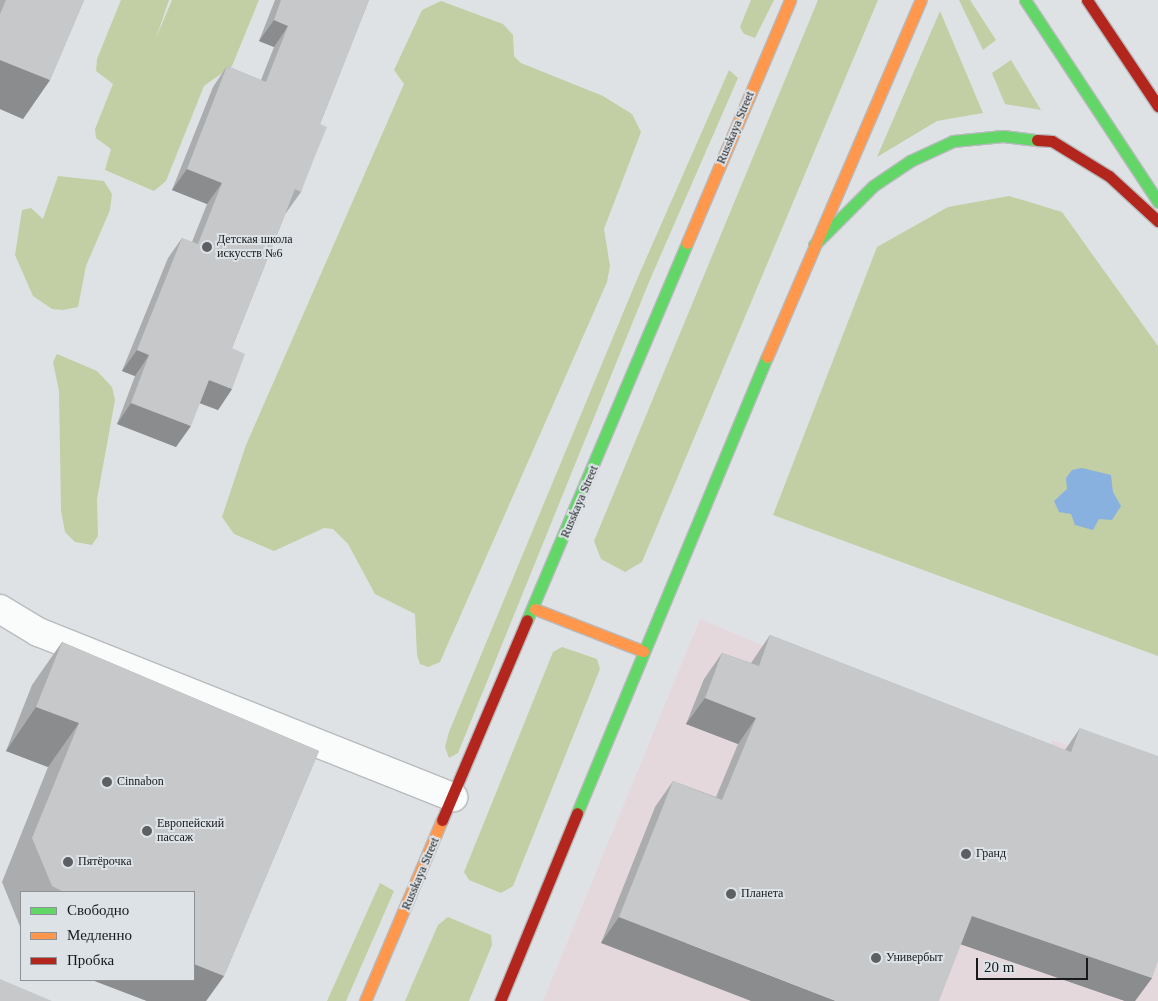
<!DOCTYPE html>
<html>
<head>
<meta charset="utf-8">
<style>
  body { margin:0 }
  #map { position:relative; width:1158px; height:1001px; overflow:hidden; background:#dfe2e5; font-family:Georgia,serif }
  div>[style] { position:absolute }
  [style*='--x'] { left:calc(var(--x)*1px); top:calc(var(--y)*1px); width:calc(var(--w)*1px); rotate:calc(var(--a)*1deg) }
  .commercial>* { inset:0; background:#e5d8dd }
  .green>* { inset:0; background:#c2cea3 }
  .water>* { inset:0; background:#89b1e0 }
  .roads { filter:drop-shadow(1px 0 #b8bbbd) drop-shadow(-1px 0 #b8bbbd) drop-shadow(0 1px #b8bbbd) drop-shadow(0 -1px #b8bbbd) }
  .street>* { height:28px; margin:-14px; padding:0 14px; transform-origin:14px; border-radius:14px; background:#fafbfb }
  .fast>* { height:11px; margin:-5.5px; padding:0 5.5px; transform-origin:5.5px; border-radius:5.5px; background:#63d668 }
  .slow>* { height:11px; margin:-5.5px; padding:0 5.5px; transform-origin:5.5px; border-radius:5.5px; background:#ff974d }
  .jam>* { height:11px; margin:-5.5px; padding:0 5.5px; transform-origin:5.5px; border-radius:5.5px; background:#b3261e }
  .wall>* { inset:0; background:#aaacae }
  .shaded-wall>* { inset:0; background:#8b8c8d }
  .building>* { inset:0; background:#c6c8ca }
  .dots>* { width:14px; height:14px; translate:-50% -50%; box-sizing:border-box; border:2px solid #dde2e7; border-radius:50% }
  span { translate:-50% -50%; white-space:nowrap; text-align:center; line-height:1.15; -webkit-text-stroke:4px #dde2e7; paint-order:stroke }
  .street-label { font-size:12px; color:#17191b }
  .poi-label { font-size:12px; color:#17191b }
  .left { translate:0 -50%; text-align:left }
  .legend { position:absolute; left:20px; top:891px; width:175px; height:90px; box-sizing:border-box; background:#dde2e7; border:1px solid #8e9295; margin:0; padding:6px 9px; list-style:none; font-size:15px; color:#17191b }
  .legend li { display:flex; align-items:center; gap:10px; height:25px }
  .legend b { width:25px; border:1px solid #8e9295 }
  .scale { position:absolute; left:976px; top:958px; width:112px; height:22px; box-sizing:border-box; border:2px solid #17191b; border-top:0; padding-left:6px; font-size:15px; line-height:18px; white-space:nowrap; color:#17191b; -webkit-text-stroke:4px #dde2e7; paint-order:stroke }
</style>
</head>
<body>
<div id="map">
  <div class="commercial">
    <div style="clip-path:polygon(700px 619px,1041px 761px,1052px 740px,1158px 775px,1158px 1001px,543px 1001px)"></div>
  </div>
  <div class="green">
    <div style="clip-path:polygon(121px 0,169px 0,156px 38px,172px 0,259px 0,232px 66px,204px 86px,166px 181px,154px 191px,105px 170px,111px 149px,96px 138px,95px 129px,113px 84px,96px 71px,97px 59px)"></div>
    <div style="clip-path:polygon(751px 0,774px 0,755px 38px,744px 34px,740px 27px)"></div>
    <div style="clip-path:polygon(818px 0,878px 0,642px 562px,625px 572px,601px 559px,594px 541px)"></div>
    <div style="clip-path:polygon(959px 0,970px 0,996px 40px,983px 50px)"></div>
    <div style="clip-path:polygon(441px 1px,503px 24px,513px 35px,514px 56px,521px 63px,603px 96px,632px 114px,641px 132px,604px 229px,610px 266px,607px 282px,440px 662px,428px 667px,420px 664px,417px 655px,415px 614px,375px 594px,348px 544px,333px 529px,324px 528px,274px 551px,234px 534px,222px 517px,246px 445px,404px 84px,394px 70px,422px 10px)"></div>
    <div style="clip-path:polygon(940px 11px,983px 113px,937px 121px,877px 157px)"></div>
    <div style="clip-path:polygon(1011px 60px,1041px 110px,1005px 104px,992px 73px)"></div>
    <div style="clip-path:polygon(729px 70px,738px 78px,649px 282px,458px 753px,449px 758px,445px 747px,449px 732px,638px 277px)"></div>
    <div style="clip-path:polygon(58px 176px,104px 181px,112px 194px,110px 210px,86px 266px,78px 307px,63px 310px,52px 309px,33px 296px,15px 255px,22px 210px,31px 208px,43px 219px)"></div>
    <div style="clip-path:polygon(1009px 196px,1062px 212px,1158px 346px,1158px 656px,773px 515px,877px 247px,948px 207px)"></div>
    <div style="clip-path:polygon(57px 354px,97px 371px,112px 387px,115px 400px,97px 499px,98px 536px,92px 545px,75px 542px,65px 532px,61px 510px,59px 391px,53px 362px)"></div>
    <div style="clip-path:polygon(562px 647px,597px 659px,600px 669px,513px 886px,501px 893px,469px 880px,464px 872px,553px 652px)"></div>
    <div style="clip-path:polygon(380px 883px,394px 891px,346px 1001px,327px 1001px)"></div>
    <div style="clip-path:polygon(448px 917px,491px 935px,492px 945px,469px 1001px,405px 1001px,438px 925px)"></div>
  </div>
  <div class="water">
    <div style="clip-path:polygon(1082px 468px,1111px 475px,1113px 492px,1121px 506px,1112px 520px,1099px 519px,1093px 530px,1075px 525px,1071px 514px,1059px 512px,1054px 501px,1067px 489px,1066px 478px,1072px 470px)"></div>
  </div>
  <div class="roads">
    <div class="street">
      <div style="--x:0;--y:609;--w:44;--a:31.2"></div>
      <div style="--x:38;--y:632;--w:447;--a:21.7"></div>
    </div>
    <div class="fast">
      <div style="--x:1025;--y:0;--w:242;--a:56.6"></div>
      <div style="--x:814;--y:245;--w:83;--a:-45"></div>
      <div style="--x:873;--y:186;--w:45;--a:-34"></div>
      <div style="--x:910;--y:161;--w:47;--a:-24.9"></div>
      <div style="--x:953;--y:141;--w:50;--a:-5.7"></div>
      <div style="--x:1003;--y:136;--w:34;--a:7"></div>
      <div style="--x:527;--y:620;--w:410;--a:-67"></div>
      <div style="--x:577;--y:813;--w:494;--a:-67.4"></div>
    </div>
    <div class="slow">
      <div style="--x:687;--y:243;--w:264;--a:-67"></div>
      <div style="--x:767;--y:357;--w:389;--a:-66.7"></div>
      <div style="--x:535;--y:609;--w:116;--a:21.3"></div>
      <div style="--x:365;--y:1001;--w:197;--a:-67"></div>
    </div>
    <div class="jam">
      <div style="--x:1087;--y:0;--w:128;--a:56.2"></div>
      <div style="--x:1037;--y:140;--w:15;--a:4"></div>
      <div style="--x:1052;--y:141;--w:67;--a:31.6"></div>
      <div style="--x:1109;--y:176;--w:67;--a:42.6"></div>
      <div style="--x:442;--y:820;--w:217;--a:-67"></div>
      <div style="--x:500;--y:1001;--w:203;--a:-67.7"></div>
    </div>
  </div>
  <div class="wall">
    <div style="clip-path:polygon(0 0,84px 0,50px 80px,23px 119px,0 109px)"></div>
    <div style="clip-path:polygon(275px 0,369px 0,320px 124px,301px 192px,286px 213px,286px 212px,232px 348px,232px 389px,218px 410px,200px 403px,176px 447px,117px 424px,135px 376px,122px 371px,168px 258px,182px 238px,192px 242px,207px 204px,172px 190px,213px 87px,227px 66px,261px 80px,274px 47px,259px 41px)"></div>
    <div style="clip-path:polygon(770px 635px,1065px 750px,1080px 728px,1152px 978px,1135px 1001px,1125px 1001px,961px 944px,601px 943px,655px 807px,673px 781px,716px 797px,738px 744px,686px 724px,704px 679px,722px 653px,751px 663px)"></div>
    <div style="clip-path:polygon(62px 642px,319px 751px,224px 976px,206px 1001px,147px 1001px,92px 980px,194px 980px,194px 892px,21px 892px,21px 929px,2px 882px,48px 767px,6px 751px,32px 685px)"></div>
  </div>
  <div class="shaded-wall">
    <div style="clip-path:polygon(274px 20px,288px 26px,274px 47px,259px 41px)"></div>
    <div style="clip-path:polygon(0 60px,50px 80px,23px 119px,0 109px)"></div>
    <div style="clip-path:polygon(187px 169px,222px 183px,207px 204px,172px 190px)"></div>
    <div style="clip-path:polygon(137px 350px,149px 355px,135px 376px,122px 371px)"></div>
    <div style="clip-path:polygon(209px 380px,232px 389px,218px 410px,194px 401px)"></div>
    <div style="clip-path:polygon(131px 403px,191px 426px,176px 447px,117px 424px)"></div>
    <div style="clip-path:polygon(705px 698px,756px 718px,738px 744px,686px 724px)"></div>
    <div style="clip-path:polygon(36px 707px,79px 723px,48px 767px,6px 751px)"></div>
    <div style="clip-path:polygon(972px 916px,1152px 978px,1135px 1001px,1125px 1001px,954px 942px)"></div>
    <div style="clip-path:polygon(619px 917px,836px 1001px,751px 1001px,601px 943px)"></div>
    <div style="clip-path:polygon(194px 964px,224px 976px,206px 1001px,147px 1001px,92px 980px,194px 980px)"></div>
  </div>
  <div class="building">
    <div style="clip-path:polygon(6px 0,84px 0,50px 80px,0 60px,0 14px)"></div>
    <div style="clip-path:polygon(281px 0,369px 0,320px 124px,327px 127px,315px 156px,301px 192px,295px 189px,232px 348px,245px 354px,232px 389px,209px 380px,191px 426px,131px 403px,149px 355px,137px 350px,182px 238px,198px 244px,222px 183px,187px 169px,227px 66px,266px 82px,288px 26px,274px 20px)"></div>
    <div style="clip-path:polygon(770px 635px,1071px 752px,1080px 728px,1158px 756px,1158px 961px,1152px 978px,972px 916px,939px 1001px,836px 1001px,619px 917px,673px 781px,722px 800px,756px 718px,705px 698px,722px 653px,759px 666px)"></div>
    <div style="clip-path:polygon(62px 642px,319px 751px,224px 976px,194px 964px,194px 892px,64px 892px,52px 886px,32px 838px,79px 723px,36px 707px)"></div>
    <div style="clip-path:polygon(0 979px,52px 1001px,0 1001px)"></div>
  </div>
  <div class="dots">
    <div style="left:207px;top:247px;background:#5d5f62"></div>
    <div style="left:107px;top:782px;background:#5d5f62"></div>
    <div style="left:147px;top:831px;background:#5d5f62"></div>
    <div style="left:966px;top:854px;background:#5d5f62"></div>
    <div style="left:68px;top:862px;background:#5d5f62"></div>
    <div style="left:731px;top:894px;background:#5d5f62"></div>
    <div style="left:876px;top:958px;background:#5d5f62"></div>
  </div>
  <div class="street-label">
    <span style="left:736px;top:128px;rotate:-67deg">Russkaya Street</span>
    <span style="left:580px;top:502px;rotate:-67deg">Russkaya Street</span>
    <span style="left:421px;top:874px;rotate:-67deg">Russkaya Street</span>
  </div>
  <div class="poi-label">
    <span class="left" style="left:217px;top:247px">Детская школа<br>искусств №6</span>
    <span class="left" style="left:117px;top:782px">Cinnabon</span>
    <span class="left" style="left:157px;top:831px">Европейский<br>пассаж</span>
    <span class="left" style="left:976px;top:854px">Гранд</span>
    <span class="left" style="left:78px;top:862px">Пятёрочка</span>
    <span class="left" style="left:741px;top:894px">Планета</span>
    <span class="left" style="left:886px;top:958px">Универбыт</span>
  </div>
  <ul class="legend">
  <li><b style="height:6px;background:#63d668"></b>Свободно</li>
  <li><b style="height:6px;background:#ff974d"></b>Медленно</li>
  <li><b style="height:6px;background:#b3261e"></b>Пробка</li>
  </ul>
  <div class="scale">20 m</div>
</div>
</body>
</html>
